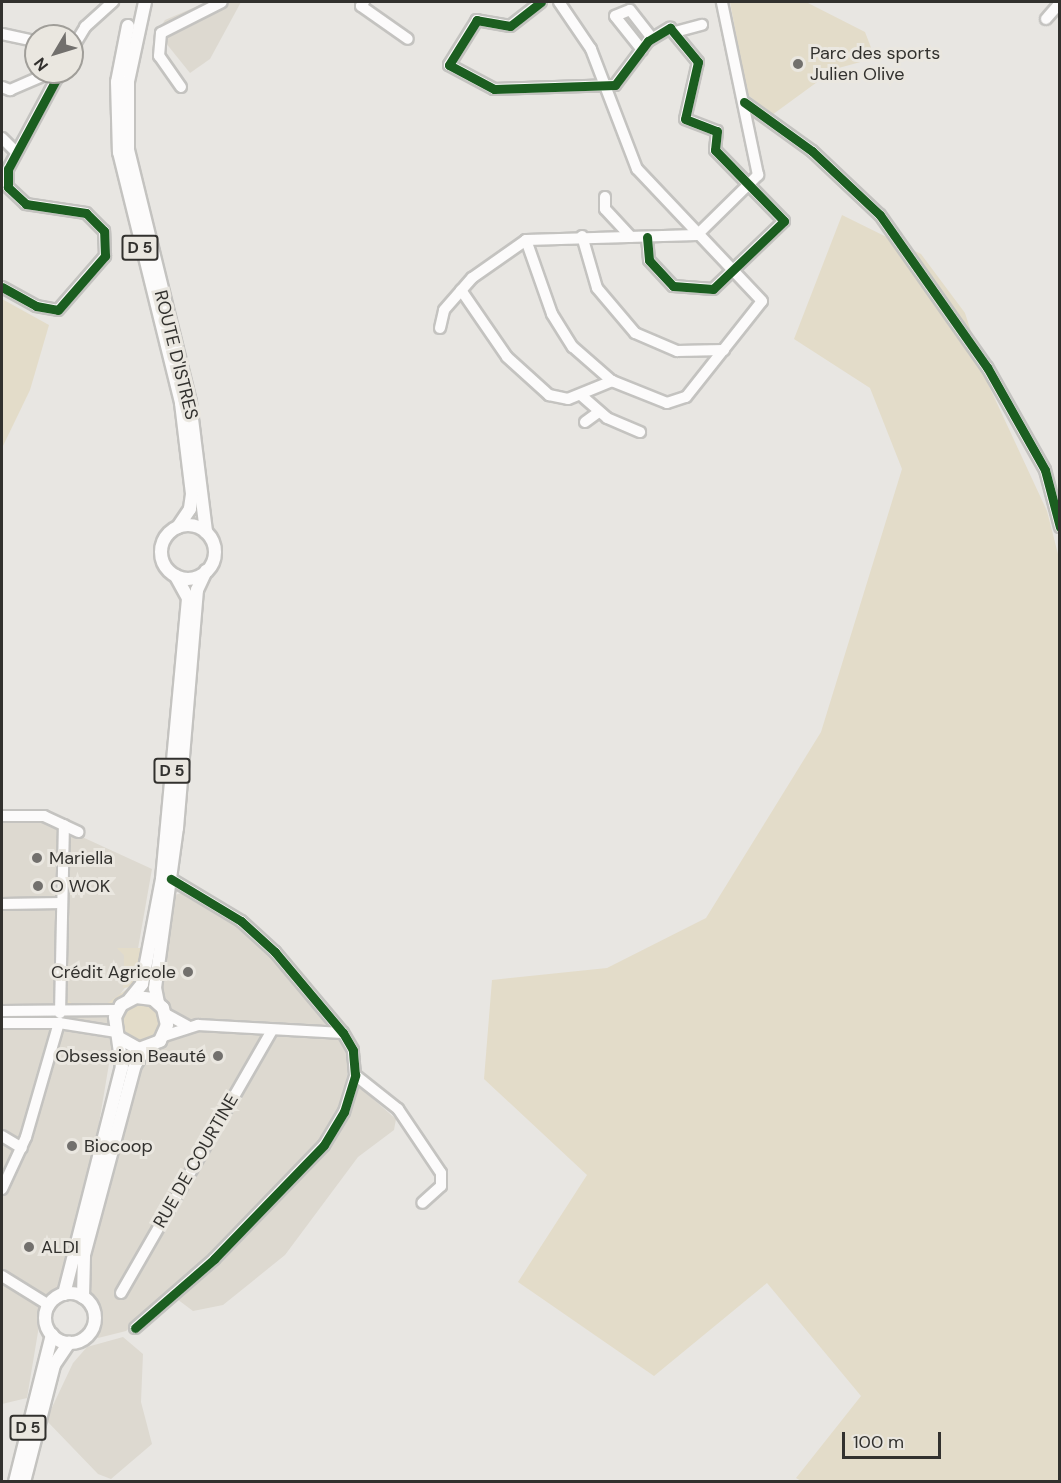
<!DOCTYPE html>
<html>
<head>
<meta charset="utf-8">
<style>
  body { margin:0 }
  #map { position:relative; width:1061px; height:1483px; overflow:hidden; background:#e8e6e2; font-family:"DM Sans",sans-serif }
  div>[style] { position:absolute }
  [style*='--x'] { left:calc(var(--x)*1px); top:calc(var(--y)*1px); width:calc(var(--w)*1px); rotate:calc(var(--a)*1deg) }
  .built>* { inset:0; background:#ddd9d0 }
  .green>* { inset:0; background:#e3dcc9 }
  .round { border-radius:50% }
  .roads { filter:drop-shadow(2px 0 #c4c3c0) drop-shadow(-2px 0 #c4c3c0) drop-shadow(0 2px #c4c3c0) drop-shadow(0 -2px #c4c3c0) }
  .minor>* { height:10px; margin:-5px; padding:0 5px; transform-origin:5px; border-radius:5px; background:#fcfbfb }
  .major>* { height:12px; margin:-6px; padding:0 6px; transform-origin:6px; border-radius:6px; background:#fcfbfb }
  .major>.ring { margin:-6px; padding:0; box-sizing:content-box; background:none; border:12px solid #fcfbfb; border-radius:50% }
  .cycleway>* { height:9px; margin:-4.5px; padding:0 4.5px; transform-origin:4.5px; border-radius:4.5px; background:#1b5e20 }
  .dots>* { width:16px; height:16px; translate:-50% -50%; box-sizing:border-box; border:3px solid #eae7e0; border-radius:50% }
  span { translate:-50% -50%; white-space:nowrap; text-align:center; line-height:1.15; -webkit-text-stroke:6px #eae7e0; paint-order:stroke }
  .shield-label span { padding:2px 4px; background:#eae7e0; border:2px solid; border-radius:4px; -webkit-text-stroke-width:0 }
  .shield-label { font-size:16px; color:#32312e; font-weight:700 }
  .poi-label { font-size:18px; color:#32312e }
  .left { translate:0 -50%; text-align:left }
  .right { translate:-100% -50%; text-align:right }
  .street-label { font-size:18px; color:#32312e }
  .frame { position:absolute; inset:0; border:3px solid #32312e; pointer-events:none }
  .north { position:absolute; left:24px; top:24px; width:60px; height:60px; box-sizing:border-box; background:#eae7e0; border:2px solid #a09e99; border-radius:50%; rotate:232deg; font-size:16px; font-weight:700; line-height:24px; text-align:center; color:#32312e }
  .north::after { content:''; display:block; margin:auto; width:21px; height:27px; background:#72706d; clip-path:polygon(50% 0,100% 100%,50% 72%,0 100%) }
  .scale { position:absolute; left:842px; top:1432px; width:99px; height:27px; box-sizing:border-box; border:3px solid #32312e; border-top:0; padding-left:8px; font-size:18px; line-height:21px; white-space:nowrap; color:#32312e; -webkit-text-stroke:4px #eae7e0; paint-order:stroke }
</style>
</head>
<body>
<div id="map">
  <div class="built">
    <div style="clip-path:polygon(207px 2px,241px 2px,210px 59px,190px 73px,157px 32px,165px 20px)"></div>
    <div style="clip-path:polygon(2px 819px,43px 819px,152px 869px,133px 977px,121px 993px,98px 1129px,59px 1286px,44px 1296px,27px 1398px,2px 1404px)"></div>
    <div style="clip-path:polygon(188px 891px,240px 922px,313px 996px,350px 1052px,345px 1091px,333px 1123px,313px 1151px,191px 1275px,126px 1331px,98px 1338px,89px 1290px,90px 1251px,140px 1071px,173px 1030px,159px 987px,175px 895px)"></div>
    <div style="clip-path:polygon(358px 1086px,396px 1119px,394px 1130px,358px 1157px,285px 1255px,223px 1305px,193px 1311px,177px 1299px,332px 1144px)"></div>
    <div style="clip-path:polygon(123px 1337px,143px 1354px,141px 1402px,152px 1444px,111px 1479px,98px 1474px,46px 1420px,73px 1363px,87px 1347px)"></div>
  </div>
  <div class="green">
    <div style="clip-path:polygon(730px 2px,806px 2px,865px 32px,875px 58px,835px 69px,772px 115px,747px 94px)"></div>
    <div style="clip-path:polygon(842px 215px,921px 254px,965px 313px,988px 384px,1047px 511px,1059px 558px,1059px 1481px,801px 1481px,796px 1478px,861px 1396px,767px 1283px,654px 1376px,518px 1282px,587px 1175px,484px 1079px,492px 980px,607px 968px,706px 918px,821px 732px,902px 469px,870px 388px,794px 339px)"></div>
    <div style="clip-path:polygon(2px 299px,49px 325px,30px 390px,2px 448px)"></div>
    <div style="clip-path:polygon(117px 948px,144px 948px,132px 989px,101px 1012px,69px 1009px,66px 998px,75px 1006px,102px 1007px,130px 987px,123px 988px,124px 955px)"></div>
    <div class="round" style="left:119px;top:1002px;width:42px;height:42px"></div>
  </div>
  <div class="roads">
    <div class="minor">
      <div style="--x:364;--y:2;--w:5;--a:127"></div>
      <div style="--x:361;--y:6;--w:57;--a:35.1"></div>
      <div style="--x:541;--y:2;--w:39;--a:142"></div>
      <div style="--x:510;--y:26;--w:34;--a:-170"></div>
      <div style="--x:477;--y:20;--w:53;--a:121.9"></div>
      <div style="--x:449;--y:65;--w:51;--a:28.1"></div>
      <div style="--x:494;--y:89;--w:121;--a:-1.9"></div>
      <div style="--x:615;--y:85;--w:55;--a:-53.1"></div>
      <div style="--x:648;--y:41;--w:26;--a:-31"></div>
      <div style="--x:670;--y:28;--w:44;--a:50.5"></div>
      <div style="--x:698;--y:62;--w:58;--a:102.8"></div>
      <div style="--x:685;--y:119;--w:34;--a:21"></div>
      <div style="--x:717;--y:131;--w:19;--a:96"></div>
      <div style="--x:715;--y:150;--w:99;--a:45.8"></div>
      <div style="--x:784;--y:221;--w:98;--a:136.2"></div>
      <div style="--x:713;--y:289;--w:40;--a:-175.7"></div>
      <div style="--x:673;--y:286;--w:35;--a:-133"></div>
      <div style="--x:649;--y:260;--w:23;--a:-95"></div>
      <div style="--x:1046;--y:19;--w:21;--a:-49"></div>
      <div style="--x:675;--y:32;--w:28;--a:-15"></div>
      <div style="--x:2;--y:34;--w:35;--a:12"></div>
      <div style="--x:72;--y:49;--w:26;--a:-59"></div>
      <div style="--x:85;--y:27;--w:38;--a:-42"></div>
      <div style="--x:642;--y:50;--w:43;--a:-128.5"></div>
      <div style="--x:615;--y:16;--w:16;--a:-22"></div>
      <div style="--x:630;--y:10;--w:36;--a:52"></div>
      <div style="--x:2;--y:87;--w:9;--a:21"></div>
      <div style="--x:10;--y:90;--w:40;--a:-23.4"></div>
      <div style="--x:47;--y:74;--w:11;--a:22"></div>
      <div style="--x:181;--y:87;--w:38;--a:-125"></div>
      <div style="--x:159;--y:56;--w:23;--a:-85"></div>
      <div style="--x:161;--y:33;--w:68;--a:-26.9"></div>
      <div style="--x:744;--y:102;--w:84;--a:35.8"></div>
      <div style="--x:812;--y:151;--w:93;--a:43.3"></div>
      <div style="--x:880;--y:215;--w:186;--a:54.9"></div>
      <div style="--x:987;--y:367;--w:118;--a:60.6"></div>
      <div style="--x:1045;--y:470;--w:59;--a:75.3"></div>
      <div style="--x:2;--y:138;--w:20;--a:45"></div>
      <div style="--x:605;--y:197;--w:12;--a:90"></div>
      <div style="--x:605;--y:209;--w:38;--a:47"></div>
      <div style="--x:697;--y:235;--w:86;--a:-44.5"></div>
      <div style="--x:758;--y:175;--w:177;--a:-101.8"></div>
      <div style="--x:582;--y:236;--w:54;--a:73.9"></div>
      <div style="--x:597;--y:288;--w:59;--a:49.8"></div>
      <div style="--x:635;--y:333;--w:46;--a:23.2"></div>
      <div style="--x:677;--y:351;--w:47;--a:-1.2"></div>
      <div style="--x:526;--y:240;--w:78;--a:70.6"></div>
      <div style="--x:552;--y:314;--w:39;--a:58"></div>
      <div style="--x:573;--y:347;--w:52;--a:41.1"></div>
      <div style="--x:2;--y:287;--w:39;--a:29"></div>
      <div style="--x:36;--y:306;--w:22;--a:10"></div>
      <div style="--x:58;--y:310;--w:72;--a:-49"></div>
      <div style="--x:105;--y:256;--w:25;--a:-92"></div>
      <div style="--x:104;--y:231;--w:25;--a:-135"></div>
      <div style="--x:86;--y:213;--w:61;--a:-171.5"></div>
      <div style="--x:26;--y:204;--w:25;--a:-137"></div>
      <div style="--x:8;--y:187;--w:18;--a:-90"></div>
      <div style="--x:8;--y:169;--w:110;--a:-61.8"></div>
      <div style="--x:461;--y:290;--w:81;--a:55.5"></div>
      <div style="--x:507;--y:357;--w:57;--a:42.1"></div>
      <div style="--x:549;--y:395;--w:19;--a:12"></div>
      <div style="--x:568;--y:399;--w:48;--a:-22.2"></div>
      <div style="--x:612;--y:381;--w:59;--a:21.8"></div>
      <div style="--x:667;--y:403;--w:20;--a:-18"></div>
      <div style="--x:686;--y:397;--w:122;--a:-51.6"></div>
      <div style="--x:762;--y:301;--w:182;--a:-133.4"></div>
      <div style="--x:637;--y:169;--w:129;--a:-111"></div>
      <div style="--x:591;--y:49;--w:57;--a:-124.2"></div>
      <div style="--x:440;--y:328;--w:18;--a:-77"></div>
      <div style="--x:444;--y:310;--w:43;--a:-48.8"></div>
      <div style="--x:472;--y:278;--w:66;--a:-35.1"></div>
      <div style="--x:526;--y:240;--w:171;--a:-1.7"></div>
      <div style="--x:582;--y:396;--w:33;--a:41"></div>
      <div style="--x:607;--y:418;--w:36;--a:23"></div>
      <div style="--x:585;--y:422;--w:17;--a:-36"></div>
      <div style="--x:2;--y:816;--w:42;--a:0"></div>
      <div style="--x:44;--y:816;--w:38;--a:25"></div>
      <div style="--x:2;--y:904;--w:60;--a:-1"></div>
      <div style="--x:2;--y:1011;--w:116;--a:-0.5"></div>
      <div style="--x:60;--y:1013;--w:188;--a:-88.8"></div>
      <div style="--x:166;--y:1014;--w:25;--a:29"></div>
      <div style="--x:2;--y:1023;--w:57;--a:0"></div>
      <div style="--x:59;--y:1023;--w:58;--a:9"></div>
      <div style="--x:164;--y:1036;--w:36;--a:-18"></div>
      <div style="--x:198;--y:1025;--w:145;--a:3.2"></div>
      <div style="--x:355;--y:1075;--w:55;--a:38.3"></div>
      <div style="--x:398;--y:1109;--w:77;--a:56.1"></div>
      <div style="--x:441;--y:1173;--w:13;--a:90"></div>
      <div style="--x:441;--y:1186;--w:25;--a:138"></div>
      <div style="--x:2;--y:1136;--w:23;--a:31"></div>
      <div style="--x:2;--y:1189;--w:57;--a:-65.2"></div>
      <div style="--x:26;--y:1137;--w:119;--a:-73.9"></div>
      <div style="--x:2;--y:1276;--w:55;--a:31.7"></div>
      <div style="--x:121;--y:1293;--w:303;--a:-60.1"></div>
      <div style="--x:135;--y:1328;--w:105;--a:-41.1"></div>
      <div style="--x:214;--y:1259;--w:158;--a:-46"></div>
      <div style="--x:324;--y:1145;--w:39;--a:-59"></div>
      <div style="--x:344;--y:1112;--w:39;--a:-73"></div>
      <div style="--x:355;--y:1075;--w:25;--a:-95"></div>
      <div style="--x:353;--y:1050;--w:20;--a:-120"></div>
      <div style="--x:343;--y:1033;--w:106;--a:-130"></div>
      <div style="--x:275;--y:952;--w:46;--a:-137.6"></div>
      <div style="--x:241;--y:921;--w:82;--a:-149"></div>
    </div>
    <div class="major">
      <div style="--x:145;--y:2;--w:81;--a:102.1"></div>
      <div style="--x:128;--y:81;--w:69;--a:90"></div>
      <div style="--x:128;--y:150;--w:260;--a:76.2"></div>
      <div style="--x:190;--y:403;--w:130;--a:82.9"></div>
      <div style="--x:128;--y:26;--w:57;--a:101.1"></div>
      <div style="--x:117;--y:82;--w:70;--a:88.4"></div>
      <div style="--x:119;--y:152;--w:259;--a:76.1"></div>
      <div style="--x:181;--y:403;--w:92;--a:83.1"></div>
      <div style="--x:192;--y:494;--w:15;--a:98"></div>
      <div style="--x:190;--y:509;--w:22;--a:124"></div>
      <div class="ring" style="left:161px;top:525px;width:42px;height:42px"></div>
      <div style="--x:130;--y:999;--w:19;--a:-51"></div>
      <div style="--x:142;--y:984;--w:107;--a:-79.2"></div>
      <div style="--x:162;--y:879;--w:282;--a:-84.7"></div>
      <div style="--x:188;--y:598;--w:25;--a:-119"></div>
      <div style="--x:158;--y:1003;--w:15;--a:-101"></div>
      <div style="--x:155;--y:988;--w:162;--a:-82.2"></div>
      <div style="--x:177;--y:828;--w:239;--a:-85.2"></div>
      <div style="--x:197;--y:590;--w:21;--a:-65"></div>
      <div class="ring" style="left:45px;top:1293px;width:38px;height:38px"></div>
      <div style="--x:64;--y:1294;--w:234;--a:-75.7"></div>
      <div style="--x:122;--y:1067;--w:50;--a:-98"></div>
      <div style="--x:115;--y:1017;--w:13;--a:-63"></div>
      <div style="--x:121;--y:1005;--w:17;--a:-28"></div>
      <div style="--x:136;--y:997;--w:17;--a:7"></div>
      <div style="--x:153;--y:999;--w:13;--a:42"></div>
      <div style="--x:163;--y:1008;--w:17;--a:77"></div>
      <div style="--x:167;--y:1025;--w:17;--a:114"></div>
      <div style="--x:160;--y:1041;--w:22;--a:159"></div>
      <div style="--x:139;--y:1049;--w:23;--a:-151"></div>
      <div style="--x:83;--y:1297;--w:42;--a:-88.6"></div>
      <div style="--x:84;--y:1255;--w:197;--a:-75"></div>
      <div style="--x:135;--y:1065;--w:20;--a:-57"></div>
      <div style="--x:15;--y:1482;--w:152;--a:-75.9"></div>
      <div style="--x:24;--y:1482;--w:121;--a:-75.6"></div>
      <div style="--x:54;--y:1365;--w:27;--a:-56"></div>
    </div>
  </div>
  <div class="cycleway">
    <div style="--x:541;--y:2;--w:39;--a:142"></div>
    <div style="--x:510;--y:26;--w:34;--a:-170"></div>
    <div style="--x:477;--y:20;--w:53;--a:121.9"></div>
    <div style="--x:449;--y:65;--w:51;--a:28.1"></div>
    <div style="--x:494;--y:89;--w:121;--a:-1.9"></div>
    <div style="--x:615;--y:85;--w:55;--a:-53.1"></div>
    <div style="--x:648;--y:41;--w:26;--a:-31"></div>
    <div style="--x:670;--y:28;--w:44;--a:50.5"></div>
    <div style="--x:698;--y:62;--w:58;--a:102.8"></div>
    <div style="--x:685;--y:119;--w:34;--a:21"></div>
    <div style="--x:717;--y:131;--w:19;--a:96"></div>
    <div style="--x:715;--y:150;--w:99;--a:45.8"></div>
    <div style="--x:784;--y:221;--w:98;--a:136.2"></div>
    <div style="--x:713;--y:289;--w:40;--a:-175.7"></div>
    <div style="--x:673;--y:286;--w:35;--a:-133"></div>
    <div style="--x:649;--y:260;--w:23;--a:-95"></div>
    <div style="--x:744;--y:102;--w:84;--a:35.8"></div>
    <div style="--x:812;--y:151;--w:93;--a:43.3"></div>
    <div style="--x:880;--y:215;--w:186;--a:54.9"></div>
    <div style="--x:987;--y:367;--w:118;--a:60.6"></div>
    <div style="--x:1045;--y:470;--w:59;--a:75.3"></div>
    <div style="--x:2;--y:287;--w:39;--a:29"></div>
    <div style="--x:36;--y:306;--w:22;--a:10"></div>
    <div style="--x:58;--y:310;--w:72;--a:-49"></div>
    <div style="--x:105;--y:256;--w:25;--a:-92"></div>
    <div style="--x:104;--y:231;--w:25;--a:-135"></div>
    <div style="--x:86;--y:213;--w:61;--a:-171.5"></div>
    <div style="--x:26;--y:204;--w:25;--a:-137"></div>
    <div style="--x:8;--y:187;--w:18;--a:-90"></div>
    <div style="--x:8;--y:169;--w:110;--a:-61.8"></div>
    <div style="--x:135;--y:1328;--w:105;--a:-41.1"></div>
    <div style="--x:214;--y:1259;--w:158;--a:-46"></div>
    <div style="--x:324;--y:1145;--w:39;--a:-59"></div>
    <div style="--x:344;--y:1112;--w:39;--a:-73"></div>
    <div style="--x:355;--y:1075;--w:25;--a:-95"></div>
    <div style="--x:353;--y:1050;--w:20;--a:-120"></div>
    <div style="--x:343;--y:1033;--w:106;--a:-130"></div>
    <div style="--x:275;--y:952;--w:46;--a:-137.6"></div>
    <div style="--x:241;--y:921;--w:82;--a:-149"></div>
  </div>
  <div class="dots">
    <div style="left:798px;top:64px;background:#72706d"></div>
    <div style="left:37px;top:858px;background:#72706d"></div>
    <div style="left:38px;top:886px;background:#72706d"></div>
    <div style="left:188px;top:972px;background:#72706d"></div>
    <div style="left:218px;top:1056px;background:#72706d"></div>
    <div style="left:72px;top:1146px;background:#72706d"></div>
    <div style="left:29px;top:1247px;background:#72706d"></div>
  </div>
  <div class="shield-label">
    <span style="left:140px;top:248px">D 5</span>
    <span style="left:172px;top:771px">D 5</span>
    <span style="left:28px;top:1428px">D 5</span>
  </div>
  <div class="poi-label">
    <span class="left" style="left:810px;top:64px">Parc des sports<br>Julien Olive</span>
    <span class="left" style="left:49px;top:858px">Mariella</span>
    <span class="left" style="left:50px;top:886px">O WOK</span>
    <span class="right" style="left:176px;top:972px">Crédit Agricole</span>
    <span class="right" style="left:206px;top:1056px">Obsession Beauté</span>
    <span class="left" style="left:84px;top:1146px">Biocoop</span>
    <span class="left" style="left:41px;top:1247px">ALDI</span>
  </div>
  <div class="street-label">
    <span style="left:176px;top:355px;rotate:76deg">ROUTE D'ISTRES</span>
    <span style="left:196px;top:1161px;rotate:-60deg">RUE DE COURTINE</span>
  </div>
  <div class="frame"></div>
  <div class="north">N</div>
  <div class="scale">100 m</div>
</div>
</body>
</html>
